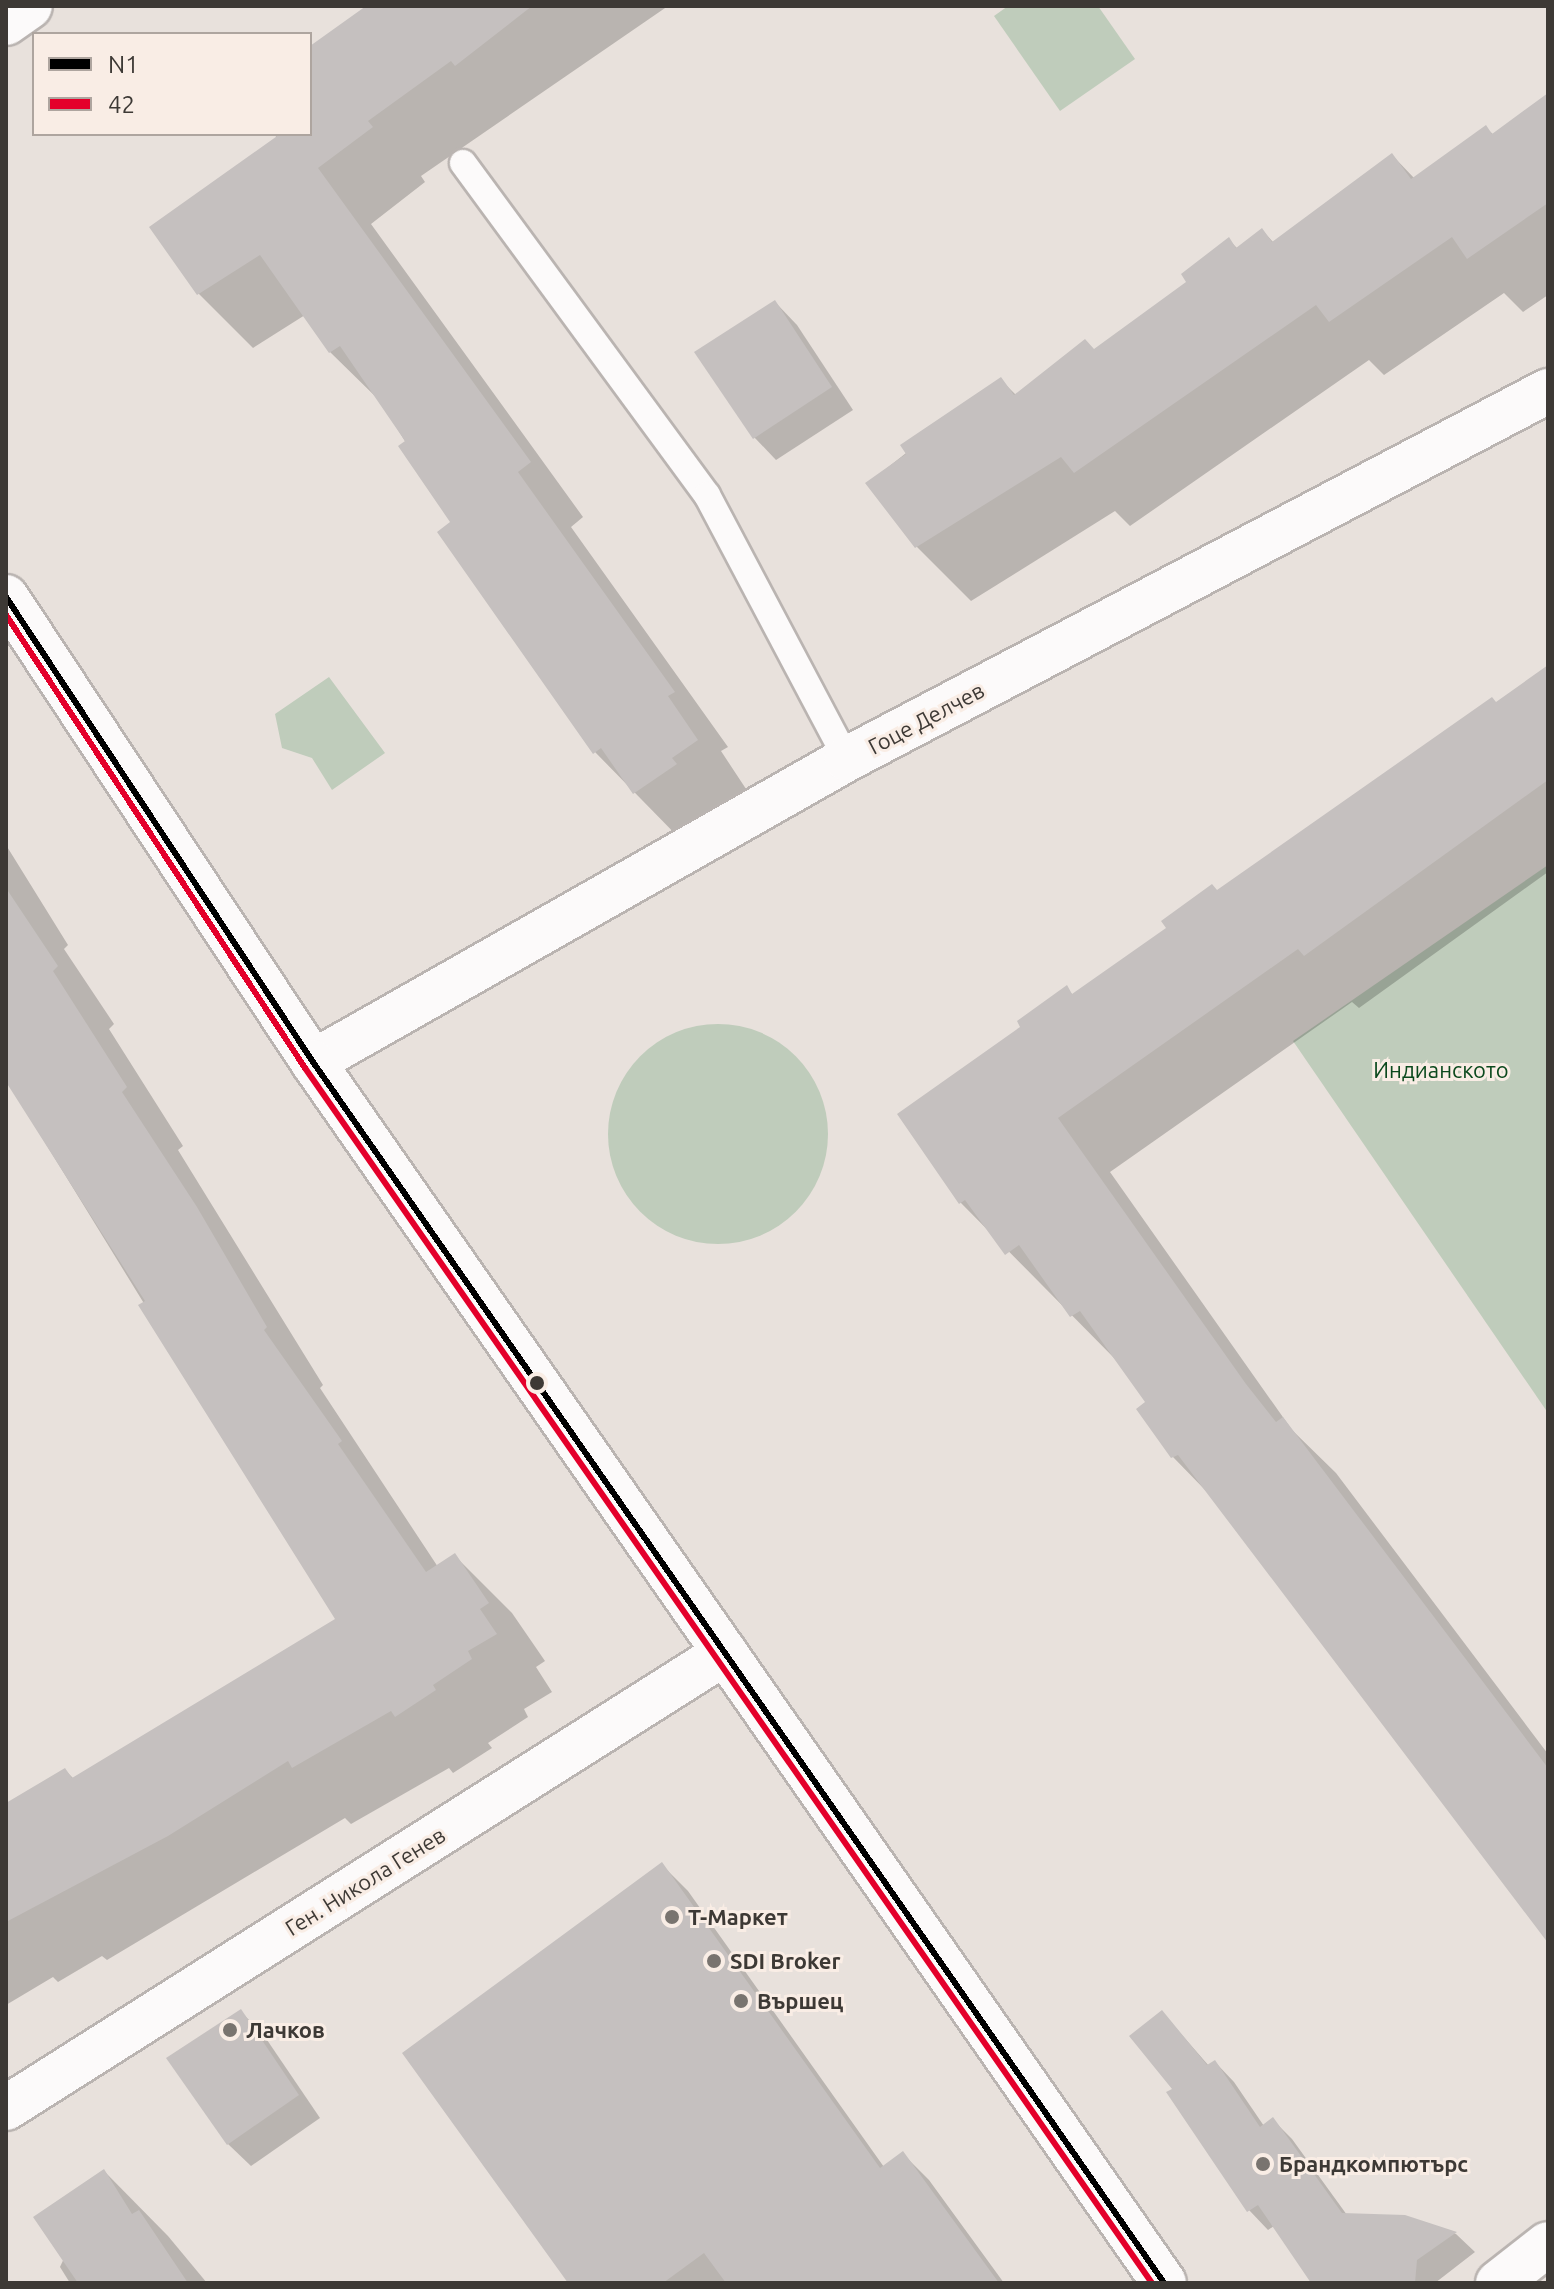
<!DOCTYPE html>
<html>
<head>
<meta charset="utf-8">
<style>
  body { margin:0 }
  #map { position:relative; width:1554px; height:2289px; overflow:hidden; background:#e8e1dc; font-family:Ubuntu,sans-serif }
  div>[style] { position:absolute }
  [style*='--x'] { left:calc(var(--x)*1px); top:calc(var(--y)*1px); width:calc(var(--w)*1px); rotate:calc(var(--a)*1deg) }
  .green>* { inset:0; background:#bfccbb }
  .round { border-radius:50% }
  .shadow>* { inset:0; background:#0003 }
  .building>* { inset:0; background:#c5c0bf }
  .roads { filter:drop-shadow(2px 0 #bab4b1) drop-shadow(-2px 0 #bab4b1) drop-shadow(0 2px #bab4b1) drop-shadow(0 -2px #bab4b1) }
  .lane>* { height:26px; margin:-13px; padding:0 13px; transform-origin:13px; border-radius:13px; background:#fcfafa }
  .street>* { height:44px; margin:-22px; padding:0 22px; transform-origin:22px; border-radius:22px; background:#fcfafa }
  .secondary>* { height:44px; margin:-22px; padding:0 22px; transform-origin:22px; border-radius:22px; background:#fcfafa }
  .bus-1>* { height:6px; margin:-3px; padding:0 3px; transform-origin:3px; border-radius:3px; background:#000 }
  .bus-2>* { height:6px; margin:-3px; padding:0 3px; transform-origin:3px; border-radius:3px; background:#e4002b }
  .dots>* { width:22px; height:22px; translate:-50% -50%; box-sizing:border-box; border:4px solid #f9ede5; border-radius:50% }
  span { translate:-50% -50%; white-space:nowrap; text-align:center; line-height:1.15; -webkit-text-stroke:6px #f9ede5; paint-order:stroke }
  .street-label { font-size:22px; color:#3d3935 }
  .park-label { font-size:22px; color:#0b491d }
  .poi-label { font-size:22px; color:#3d3935; font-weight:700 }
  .left { translate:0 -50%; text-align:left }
  .frame { position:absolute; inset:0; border:8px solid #3d3935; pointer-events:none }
  .legend { position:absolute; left:32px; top:32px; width:280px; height:104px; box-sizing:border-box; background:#f9ede5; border:2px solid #aea59f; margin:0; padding:10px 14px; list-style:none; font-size:24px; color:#3d3935 }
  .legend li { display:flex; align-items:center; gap:16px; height:40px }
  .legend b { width:40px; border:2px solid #aea59f }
</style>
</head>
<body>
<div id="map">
  <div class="green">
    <div style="clip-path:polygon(1008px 6px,1098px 6px,1135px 59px,1060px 111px,994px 16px)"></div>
    <div style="clip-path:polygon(329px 677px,385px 753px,332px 790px,312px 758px,282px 748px,275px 714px)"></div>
    <div style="clip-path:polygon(1548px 865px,1548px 1413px,1293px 1041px)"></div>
    <div class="round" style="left:608px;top:1024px;width:220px;height:220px"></div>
  </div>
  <div class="shadow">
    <div style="clip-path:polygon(369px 6px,668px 6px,421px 176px,425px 182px,371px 224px,583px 517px,571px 527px,728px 747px,721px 751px,750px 795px,688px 847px,595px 752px,381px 402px,330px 352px,305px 315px,253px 348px,199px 294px,152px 228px,277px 138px,274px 134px,310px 134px,310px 49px)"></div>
    <div style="clip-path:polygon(1548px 95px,1548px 295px,1523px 312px,1504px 293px,1384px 375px,1369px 360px,1130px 526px,1115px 511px,971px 601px,917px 547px,868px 483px,1000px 379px,1017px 396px,1094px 351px,1188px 283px,1229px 240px,1238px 249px,1262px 230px,1274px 243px,1392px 155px,1415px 179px,1486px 128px,1494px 135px)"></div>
    <div style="clip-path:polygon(775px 302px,797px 325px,853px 410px,776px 460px,754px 437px)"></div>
    <div style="clip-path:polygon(1548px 667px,1548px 872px,1359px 1008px,1352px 1002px,1110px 1172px,1292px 1430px,1336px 1473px,1548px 1754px,1548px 1938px,1210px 1495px,1173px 1457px,1147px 1402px,1121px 1365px,961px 1203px,900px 1115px,1023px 1027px,1066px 988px,1074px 996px)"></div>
    <div style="clip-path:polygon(6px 845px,68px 945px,64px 949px,114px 1024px,109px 1029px,183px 1146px,178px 1150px,323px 1385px,320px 1388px,438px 1567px,455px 1556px,512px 1613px,545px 1661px,536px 1667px,552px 1692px,524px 1709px,528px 1717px,488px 1743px,492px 1748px,453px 1773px,449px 1768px,351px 1824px,345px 1818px,107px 1960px,102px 1956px,58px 1982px,53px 1977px,6px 2005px,6px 1805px,65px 1770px,74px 1779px,338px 1619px,6px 1079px)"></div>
    <div style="clip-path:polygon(662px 1865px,688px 1891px,884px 2167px,903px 2154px,929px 2180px,1004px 2283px,569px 2283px)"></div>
    <div style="clip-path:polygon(240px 2011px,263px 2034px,320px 2118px,251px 2166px,228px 2144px)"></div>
    <div style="clip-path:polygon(1162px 2012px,1209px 2066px,1215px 2062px,1234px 2082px,1264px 2126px,1273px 2120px,1292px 2139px,1347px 2215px,1405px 2217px,1456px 2234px,1475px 2252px,1435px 2283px,1314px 2283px,1274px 2226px,1268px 2230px,1249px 2210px,1175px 2089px)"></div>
    <div style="clip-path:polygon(104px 2171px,168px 2236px,207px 2283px,70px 2283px,60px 2267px)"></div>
  </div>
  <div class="building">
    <div style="clip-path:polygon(366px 6px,532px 6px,455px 66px,451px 61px,368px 121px,373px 127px,318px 168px,531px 462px,518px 472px,675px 692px,668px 696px,698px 740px,672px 758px,677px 764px,633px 794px,601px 748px,593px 754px,437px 532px,450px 522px,398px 446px,405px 441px,340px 346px,329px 353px,260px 255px,197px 295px,149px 227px,280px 134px,310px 134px,310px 46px)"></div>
    <div style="clip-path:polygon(1548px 93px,1548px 203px,1467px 259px,1452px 237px,1329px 322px,1316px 305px,1074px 473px,1061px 457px,915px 548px,865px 483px,906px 454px,900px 445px,1001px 377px,1014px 395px,1085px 339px,1094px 349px,1186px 282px,1181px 274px,1229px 237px,1236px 248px,1262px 228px,1272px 242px,1392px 153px,1411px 179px,1486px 125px,1492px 134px)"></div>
    <div style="clip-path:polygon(775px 300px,832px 387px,753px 439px,694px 352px)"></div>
    <div style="clip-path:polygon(1548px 665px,1548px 780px,1304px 956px,1298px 949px,1058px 1118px,1246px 1384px,1276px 1422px,1283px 1417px,1548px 1768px,1548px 1943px,1178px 1455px,1171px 1458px,1136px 1409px,1145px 1402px,1080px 1311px,1070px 1317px,1019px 1245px,1005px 1255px,965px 1200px,959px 1204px,897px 1114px,1020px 1027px,1017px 1021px,1067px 985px,1072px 994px,1166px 928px,1161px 921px,1212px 884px,1217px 890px,1492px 697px,1496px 702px)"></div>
    <div style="clip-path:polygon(6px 888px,58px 966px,53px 971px,127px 1087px,122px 1092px,197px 1207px,267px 1327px,264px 1330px,342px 1441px,338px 1444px,426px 1572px,455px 1553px,489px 1603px,480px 1609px,497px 1634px,468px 1651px,472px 1659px,433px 1685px,436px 1690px,395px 1717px,391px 1711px,292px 1768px,288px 1761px,168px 1836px,6px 1922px,6px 1803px,65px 1768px,72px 1778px,335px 1619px,138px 1305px,145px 1301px,6px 1082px)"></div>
    <div style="clip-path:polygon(662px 1862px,880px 2168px,903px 2151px,999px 2283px,726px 2283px,704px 2253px,663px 2283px,568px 2283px,402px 2053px)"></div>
    <div style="clip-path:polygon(241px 2009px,299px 2095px,227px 2145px,166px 2058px)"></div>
    <div style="clip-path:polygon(1162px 2010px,1207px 2065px,1215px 2060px,1260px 2127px,1273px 2117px,1342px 2213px,1405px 2215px,1457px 2232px,1417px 2260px,1415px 2283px,1311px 2283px,1258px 2205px,1247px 2212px,1166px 2092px,1172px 2089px,1129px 2036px)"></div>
    <div style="clip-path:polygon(104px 2169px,132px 2214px,139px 2210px,188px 2283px,78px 2283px,33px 2217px)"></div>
  </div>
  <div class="roads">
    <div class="lane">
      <div style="--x:463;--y:163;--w:412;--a:53.7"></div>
      <div style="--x:707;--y:495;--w:299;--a:62.1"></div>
    </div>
    <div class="street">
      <div style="--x:6;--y:23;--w:29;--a:-35"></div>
      <div style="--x:313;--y:1062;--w:614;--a:-29.57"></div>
      <div style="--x:847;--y:759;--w:792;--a:-27.7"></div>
      <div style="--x:6;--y:2108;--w:851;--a:-32.33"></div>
      <div style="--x:1498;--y:2283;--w:63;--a:-38"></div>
    </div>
    <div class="secondary">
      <div style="--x:6;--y:597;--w:557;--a:56.57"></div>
      <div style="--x:313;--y:1062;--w:1488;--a:55.12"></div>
    </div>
  </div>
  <div class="bus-1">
    <div style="--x:6;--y:597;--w:557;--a:56.57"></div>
    <div style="--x:313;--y:1062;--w:1488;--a:55.12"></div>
  </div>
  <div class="bus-2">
    <div style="--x:6;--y:615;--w:543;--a:56.57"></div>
    <div style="--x:305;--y:1068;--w:1481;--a:55.12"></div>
  </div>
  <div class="dots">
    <div style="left:537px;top:1383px;background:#3d3935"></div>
    <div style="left:672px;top:1917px;background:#79746f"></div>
    <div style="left:714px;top:1961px;background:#79746f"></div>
    <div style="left:741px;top:2001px;background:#79746f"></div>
    <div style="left:230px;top:2030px;background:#79746f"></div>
    <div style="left:1263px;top:2164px;background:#79746f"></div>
  </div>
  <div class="street-label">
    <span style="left:926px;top:718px;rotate:-28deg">Гоце Делчев</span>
    <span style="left:365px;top:1881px;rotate:-32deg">Ген. Никола Генев</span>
  </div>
  <div class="park-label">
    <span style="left:1441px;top:1070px">Индианското</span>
  </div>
  <div class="poi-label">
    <span class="left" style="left:688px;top:1917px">Т-Маркет</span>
    <span class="left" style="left:730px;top:1961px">SDI Broker</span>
    <span class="left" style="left:757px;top:2001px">Вършец</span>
    <span class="left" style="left:246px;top:2030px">Лачков</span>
    <span class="left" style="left:1279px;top:2164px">Брандкомпютърс</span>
  </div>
  <div class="frame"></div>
  <ul class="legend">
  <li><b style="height:10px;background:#000"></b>N1</li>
  <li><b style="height:10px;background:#e4002b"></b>42</li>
  </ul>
</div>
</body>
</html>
